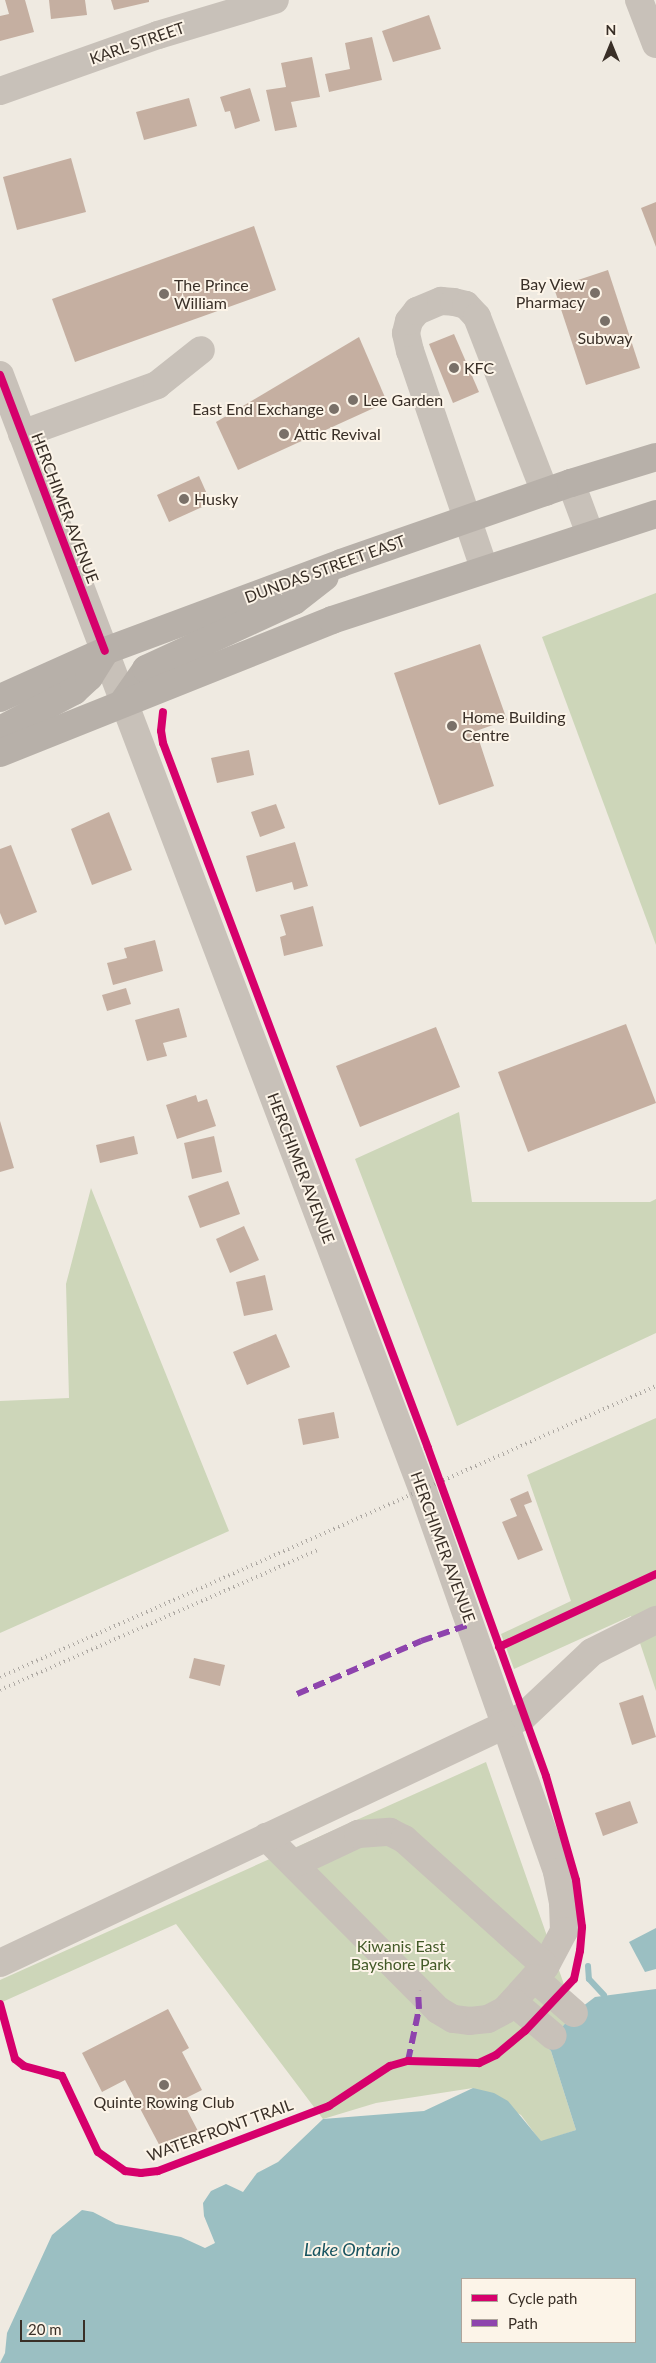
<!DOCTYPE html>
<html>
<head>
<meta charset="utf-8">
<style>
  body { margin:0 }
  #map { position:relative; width:656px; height:2363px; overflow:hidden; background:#efeae1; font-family:Lato,sans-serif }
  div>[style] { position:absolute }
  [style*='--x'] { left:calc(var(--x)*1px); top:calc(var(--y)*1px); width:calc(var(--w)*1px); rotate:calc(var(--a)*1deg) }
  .green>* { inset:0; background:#cdd6b9 }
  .water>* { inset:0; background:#9bbfc2 }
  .stream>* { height:6px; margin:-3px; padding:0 3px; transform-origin:3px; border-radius:3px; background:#9bbfc2 }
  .building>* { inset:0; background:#c5afa1 }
  .minor>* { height:28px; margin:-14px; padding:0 14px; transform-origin:14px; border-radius:14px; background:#c8c1b9 }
  .major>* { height:28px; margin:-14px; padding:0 14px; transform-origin:14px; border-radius:14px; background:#b7b0a9 }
  .rail>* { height:4px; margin-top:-2px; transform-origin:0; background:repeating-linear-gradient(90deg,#afaaa4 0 1px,transparent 0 5px) }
  .quiet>* { height:6px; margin-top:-3px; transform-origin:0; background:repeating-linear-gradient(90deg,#8e44ad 0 12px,transparent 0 18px) }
  .cycleway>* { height:8px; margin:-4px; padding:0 4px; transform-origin:4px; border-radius:4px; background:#d6006c }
  .dots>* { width:14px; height:14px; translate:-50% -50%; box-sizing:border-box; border:2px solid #fcf4e8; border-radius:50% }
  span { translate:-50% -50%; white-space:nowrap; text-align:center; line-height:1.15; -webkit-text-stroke:4px #fcf4e8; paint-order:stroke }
  .street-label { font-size:16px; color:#392f27 }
  .poi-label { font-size:16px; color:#392f27 }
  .right { translate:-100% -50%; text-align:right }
  .left { translate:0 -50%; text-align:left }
  .park-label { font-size:16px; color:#435a28 }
  .water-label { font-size:18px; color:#185460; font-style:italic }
  .legend { position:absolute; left:461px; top:2278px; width:175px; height:65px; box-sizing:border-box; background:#fcf4e8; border:1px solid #aea59b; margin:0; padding:6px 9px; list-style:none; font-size:15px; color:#392f27 }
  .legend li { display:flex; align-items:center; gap:10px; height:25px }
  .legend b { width:25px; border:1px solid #aea59b }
  .north { position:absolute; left:586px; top:20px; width:50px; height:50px; -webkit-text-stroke:4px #fcf4e8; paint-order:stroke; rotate:0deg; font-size:14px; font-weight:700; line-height:20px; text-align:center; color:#392f27 }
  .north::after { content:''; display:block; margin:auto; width:18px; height:22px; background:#392f27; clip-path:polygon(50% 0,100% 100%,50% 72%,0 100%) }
  .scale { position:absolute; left:20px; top:2320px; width:65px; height:22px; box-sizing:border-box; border:2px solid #392f27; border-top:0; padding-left:6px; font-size:15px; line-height:18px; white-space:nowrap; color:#392f27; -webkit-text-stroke:4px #fcf4e8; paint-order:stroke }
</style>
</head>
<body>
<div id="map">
  <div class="green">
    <div style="clip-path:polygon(656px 593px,656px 945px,542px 637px)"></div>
    <div style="clip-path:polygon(459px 1112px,472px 1202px,650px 1202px,656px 1199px,656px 1333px,457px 1426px,355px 1159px)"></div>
    <div style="clip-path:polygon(91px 1188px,229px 1531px,0 1633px,0 1401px,69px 1398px,66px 1284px)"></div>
    <div style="clip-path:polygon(656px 1418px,656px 1691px,631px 1616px,514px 1669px,501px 1634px,571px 1601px,527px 1475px)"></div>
    <div style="clip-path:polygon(486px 1762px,574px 2013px,546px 2046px,551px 2051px,576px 2130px,541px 2142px,521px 2115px,473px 2088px,376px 2103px,323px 2119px,176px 1924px,0 2003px,0 1980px)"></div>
  </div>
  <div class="water">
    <div style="clip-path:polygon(656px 1928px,656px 1969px,645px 1972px,629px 1942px)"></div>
    <div style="clip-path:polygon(evenodd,656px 1989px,656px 2363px,0 2363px,5px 2353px,7px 2333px,52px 2235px,82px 2210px,93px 2212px,116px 2224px,181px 2237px,205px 2248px,215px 2243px,204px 2216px,203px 2203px,211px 2191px,226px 2184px,243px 2192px,257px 2173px,278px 2162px,323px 2119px,424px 2111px,473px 2088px,494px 2093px,508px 2101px,541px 2141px,576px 2130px,551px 2051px,546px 2046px,574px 2013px,595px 1997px,656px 1989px,462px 2279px,635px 2279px,635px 2342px,462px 2342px,462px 2279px)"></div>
  </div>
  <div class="stream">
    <div style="--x:588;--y:1966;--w:13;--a:86"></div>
    <div style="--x:589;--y:1979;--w:22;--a:47"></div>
  </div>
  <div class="building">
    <div style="clip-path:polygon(5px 0,25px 0,34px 32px,0 41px,0 16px,9px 14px)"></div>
    <div style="clip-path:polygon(49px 0,85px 0,87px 15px,51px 19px)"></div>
    <div style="clip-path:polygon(111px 0,149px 0,149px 2px,114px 10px)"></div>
    <div style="clip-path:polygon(429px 15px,441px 49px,393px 62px,382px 31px)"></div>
    <div style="clip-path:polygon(372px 37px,382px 80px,329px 92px,325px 74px,350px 69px,345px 43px)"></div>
    <div style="clip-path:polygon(312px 57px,320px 97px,291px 102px,297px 127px,275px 131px,266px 90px,286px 87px,281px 63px)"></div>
    <div style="clip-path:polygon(250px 88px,260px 121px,235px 129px,230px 111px,225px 112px,220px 97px)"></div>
    <div style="clip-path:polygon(189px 98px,197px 126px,144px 140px,136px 112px)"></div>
    <div style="clip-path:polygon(71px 158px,86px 212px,17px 230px,3px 177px)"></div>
    <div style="clip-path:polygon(656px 202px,656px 247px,641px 208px)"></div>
    <div style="clip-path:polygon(254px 226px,276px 290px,75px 362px,52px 299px)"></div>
    <div style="clip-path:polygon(608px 270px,640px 368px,586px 385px,554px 288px)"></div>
    <div style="clip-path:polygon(454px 334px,479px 392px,453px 403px,429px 344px)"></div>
    <div style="clip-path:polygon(359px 337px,387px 402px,238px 470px,216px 422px)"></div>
    <div style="clip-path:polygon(199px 476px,211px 503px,169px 522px,157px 495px)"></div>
    <div style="clip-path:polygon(480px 644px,507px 720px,476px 731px,494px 786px,439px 805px,394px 673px)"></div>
    <div style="clip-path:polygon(249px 750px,254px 775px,217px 783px,211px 758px)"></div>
    <div style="clip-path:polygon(276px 804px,285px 828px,260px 837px,251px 812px)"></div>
    <div style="clip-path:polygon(109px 812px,132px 870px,92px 885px,71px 829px)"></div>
    <div style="clip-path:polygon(295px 842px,308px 886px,294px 890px,292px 882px,256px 892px,246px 856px)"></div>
    <div style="clip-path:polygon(11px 845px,37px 912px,5px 925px,0 913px,0 849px)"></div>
    <div style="clip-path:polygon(313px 906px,323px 946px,284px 956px,280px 937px,286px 935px,280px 915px)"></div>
    <div style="clip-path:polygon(155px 940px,163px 971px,113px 985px,107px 963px,127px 958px,124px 948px)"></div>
    <div style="clip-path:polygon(126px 988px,131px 1004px,107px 1011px,102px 995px)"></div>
    <div style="clip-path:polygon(179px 1008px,187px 1037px,163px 1043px,167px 1056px,147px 1061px,135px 1020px)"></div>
    <div style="clip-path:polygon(626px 1024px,656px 1103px,528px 1152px,498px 1072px)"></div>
    <div style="clip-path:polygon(436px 1027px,460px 1087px,360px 1127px,336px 1066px)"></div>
    <div style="clip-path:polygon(196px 1095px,198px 1102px,207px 1099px,216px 1126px,177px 1139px,166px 1105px)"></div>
    <div style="clip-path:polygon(0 1121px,14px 1168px,0 1172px)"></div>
    <div style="clip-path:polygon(134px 1136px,138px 1154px,100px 1163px,96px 1145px)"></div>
    <div style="clip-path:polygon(214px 1136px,222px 1172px,192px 1179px,184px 1143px)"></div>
    <div style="clip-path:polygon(228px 1181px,240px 1214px,200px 1228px,188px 1196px)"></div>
    <div style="clip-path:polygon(244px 1226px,259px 1260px,230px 1273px,216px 1239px)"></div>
    <div style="clip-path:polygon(265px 1275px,273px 1310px,244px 1316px,236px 1282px)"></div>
    <div style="clip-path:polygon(276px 1334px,290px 1367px,247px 1385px,233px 1352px)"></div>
    <div style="clip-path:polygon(334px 1412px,339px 1438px,303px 1445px,298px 1419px)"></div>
    <div style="clip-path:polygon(528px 1491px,532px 1502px,524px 1505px,543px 1550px,518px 1560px,502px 1522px,517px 1516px,510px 1499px)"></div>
    <div style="clip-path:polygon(194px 1658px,225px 1665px,220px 1686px,189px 1678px)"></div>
    <div style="clip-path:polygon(643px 1695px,656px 1737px,632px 1745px,619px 1703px)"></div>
    <div style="clip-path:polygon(630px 1801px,638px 1823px,603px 1836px,595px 1813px)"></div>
    <div style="clip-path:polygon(168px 2009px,189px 2048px,182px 2052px,202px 2090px,182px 2100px,199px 2133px,163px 2152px,125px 2080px,102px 2092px,82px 2053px)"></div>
  </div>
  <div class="minor">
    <div style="--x:639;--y:0;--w:47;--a:68.9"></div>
    <div style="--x:0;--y:91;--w:168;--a:-19.5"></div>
    <div style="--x:158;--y:35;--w:122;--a:-16.7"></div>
    <div style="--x:0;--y:375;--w:1193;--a:69.24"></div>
    <div style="--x:423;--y:1491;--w:404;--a:70.6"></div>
    <div style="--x:557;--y:1872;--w:32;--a:79"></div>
    <div style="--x:563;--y:1903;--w:28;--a:88"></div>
    <div style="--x:564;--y:1931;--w:40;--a:118"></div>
    <div style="--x:545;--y:1966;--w:59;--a:132.3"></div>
    <div style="--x:505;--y:2010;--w:19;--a:152"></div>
    <div style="--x:488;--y:2019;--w:18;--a:174"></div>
    <div style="--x:470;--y:2021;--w:17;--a:-173"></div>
    <div style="--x:453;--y:2019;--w:17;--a:-149"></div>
    <div style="--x:438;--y:2010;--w:244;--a:-134.8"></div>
    <div style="--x:22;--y:434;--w:144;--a:-19.9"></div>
    <div style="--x:157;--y:385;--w:56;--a:-38.5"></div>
    <div style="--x:571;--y:483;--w:54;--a:69.6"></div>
    <div style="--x:484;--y:568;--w:229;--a:-108.8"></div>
    <div style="--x:410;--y:351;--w:18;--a:-103"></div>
    <div style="--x:406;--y:333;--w:12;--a:-76"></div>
    <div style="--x:409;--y:321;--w:13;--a:-51"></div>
    <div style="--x:417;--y:311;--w:26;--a:-23"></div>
    <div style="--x:441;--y:301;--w:13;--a:4"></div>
    <div style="--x:454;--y:302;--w:12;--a:14"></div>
    <div style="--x:466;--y:305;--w:16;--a:47"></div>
    <div style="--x:477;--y:317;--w:188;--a:68.8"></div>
    <div style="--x:294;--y:1864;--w:71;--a:-25.1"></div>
    <div style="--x:358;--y:1834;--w:32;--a:-4"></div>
    <div style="--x:390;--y:1832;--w:16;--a:27"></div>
    <div style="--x:404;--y:1839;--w:190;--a:42"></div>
    <div style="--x:0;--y:1963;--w:579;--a:-25.24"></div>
    <div style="--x:524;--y:1716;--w:93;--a:-43.3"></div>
    <div style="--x:592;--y:1652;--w:72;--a:-26.6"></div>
    <div style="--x:534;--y:1978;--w:53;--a:41.2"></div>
    <div style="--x:513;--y:2002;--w:52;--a:40.4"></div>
  </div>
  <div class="major">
    <div style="--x:0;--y:698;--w:115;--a:-24.1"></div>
    <div style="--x:105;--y:651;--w:252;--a:-20.4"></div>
    <div style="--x:341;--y:563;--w:244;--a:-19.2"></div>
    <div style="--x:571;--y:483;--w:89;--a:-17"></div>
    <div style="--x:124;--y:701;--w:39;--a:-55"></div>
    <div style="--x:146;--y:669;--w:163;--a:-24.7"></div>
    <div style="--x:294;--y:601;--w:39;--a:-38"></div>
    <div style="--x:0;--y:730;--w:84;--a:-27.8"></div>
    <div style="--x:74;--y:691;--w:21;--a:-43"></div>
    <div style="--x:89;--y:677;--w:31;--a:-58"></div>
    <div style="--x:0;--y:753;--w:358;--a:-21.8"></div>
    <div style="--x:332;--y:620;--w:341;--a:-18.1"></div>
  </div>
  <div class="rail">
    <div style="--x:0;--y:1677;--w:718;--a:-23.92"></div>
    <div style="--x:0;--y:1690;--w:347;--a:-23.8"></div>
  </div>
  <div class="quiet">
    <div style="--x:297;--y:1694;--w:135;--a:-23.1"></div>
    <div style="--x:421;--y:1641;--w:53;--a:-18.8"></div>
    <div style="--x:408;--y:2061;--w:53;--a:-78.1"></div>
    <div style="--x:419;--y:2009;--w:18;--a:-93"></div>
  </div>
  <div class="cycleway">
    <div style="--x:0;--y:375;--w:295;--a:69.2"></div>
    <div style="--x:499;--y:1647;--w:173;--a:-24.9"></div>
    <div style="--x:0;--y:2004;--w:57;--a:74.7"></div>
    <div style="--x:15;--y:2059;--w:11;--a:38"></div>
    <div style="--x:24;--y:2066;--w:39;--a:15"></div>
    <div style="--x:62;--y:2076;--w:84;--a:64.7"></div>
    <div style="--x:98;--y:2152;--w:33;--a:35"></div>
    <div style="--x:125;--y:2171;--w:16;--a:7"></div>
    <div style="--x:141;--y:2173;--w:17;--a:-7"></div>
    <div style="--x:158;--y:2171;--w:183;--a:-20.8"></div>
    <div style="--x:329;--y:2106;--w:73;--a:-33.3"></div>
    <div style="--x:390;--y:2066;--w:19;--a:-16"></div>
    <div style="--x:408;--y:2061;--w:71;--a:1.6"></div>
    <div style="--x:479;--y:2063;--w:19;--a:-25"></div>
    <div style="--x:496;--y:2055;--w:38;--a:-40"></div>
    <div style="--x:525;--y:2031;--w:71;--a:-46.7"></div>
    <div style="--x:574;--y:1979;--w:29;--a:-78"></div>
    <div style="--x:580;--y:1951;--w:24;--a:-85"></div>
    <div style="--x:582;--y:1927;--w:47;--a:-97.3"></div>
    <div style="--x:576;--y:1880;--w:108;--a:-106.1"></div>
    <div style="--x:546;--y:1776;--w:349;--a:-109.8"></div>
    <div style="--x:428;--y:1448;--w:753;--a:-110.6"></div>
    <div style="--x:163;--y:743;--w:12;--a:-99"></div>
    <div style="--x:161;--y:731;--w:19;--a:-84"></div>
  </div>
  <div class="dots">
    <div style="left:595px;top:293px;background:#797068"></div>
    <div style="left:164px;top:294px;background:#797068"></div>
    <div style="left:605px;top:321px;background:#797068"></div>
    <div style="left:454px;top:368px;background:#797068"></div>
    <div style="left:353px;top:400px;background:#797068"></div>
    <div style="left:334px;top:409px;background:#797068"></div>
    <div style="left:284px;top:434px;background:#797068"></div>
    <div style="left:184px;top:499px;background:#797068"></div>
    <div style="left:452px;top:726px;background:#797068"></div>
    <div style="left:164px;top:2085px;background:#797068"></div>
  </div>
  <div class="street-label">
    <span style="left:137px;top:43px;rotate:-19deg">KARL STREET</span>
    <span style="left:65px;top:508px;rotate:69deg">HERCHIMER AVENUE</span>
    <span style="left:325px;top:569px;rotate:-20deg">DUNDAS STREET EAST</span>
    <span style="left:301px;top:1168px;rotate:69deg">HERCHIMER AVENUE</span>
    <span style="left:443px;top:1547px;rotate:70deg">HERCHIMER AVENUE</span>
    <span style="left:220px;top:2130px;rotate:-20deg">WATERFRONT TRAIL</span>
  </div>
  <div class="poi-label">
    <span class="right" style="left:585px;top:293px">Bay View<br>Pharmacy</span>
    <span class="left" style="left:174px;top:294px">The Prince<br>William</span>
    <span style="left:605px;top:338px">Subway</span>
    <span class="left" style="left:464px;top:368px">KFC</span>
    <span class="left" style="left:363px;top:400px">Lee Garden</span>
    <span class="right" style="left:324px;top:409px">East End Exchange</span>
    <span class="left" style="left:294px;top:434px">Attic Revival</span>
    <span class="left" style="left:194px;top:499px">Husky</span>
    <span class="left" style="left:462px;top:726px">Home Building<br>Centre</span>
    <span style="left:164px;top:2102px">Quinte Rowing Club</span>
  </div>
  <div class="park-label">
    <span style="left:401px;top:1955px">Kiwanis East<br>Bayshore Park</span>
  </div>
  <div class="water-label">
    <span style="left:352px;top:2249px">Lake Ontario</span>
  </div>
  <ul class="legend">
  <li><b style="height:6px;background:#d6006c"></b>Cycle path</li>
  <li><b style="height:6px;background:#8e44ad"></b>Path</li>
  </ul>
  <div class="north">N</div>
  <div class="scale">20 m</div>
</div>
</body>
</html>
